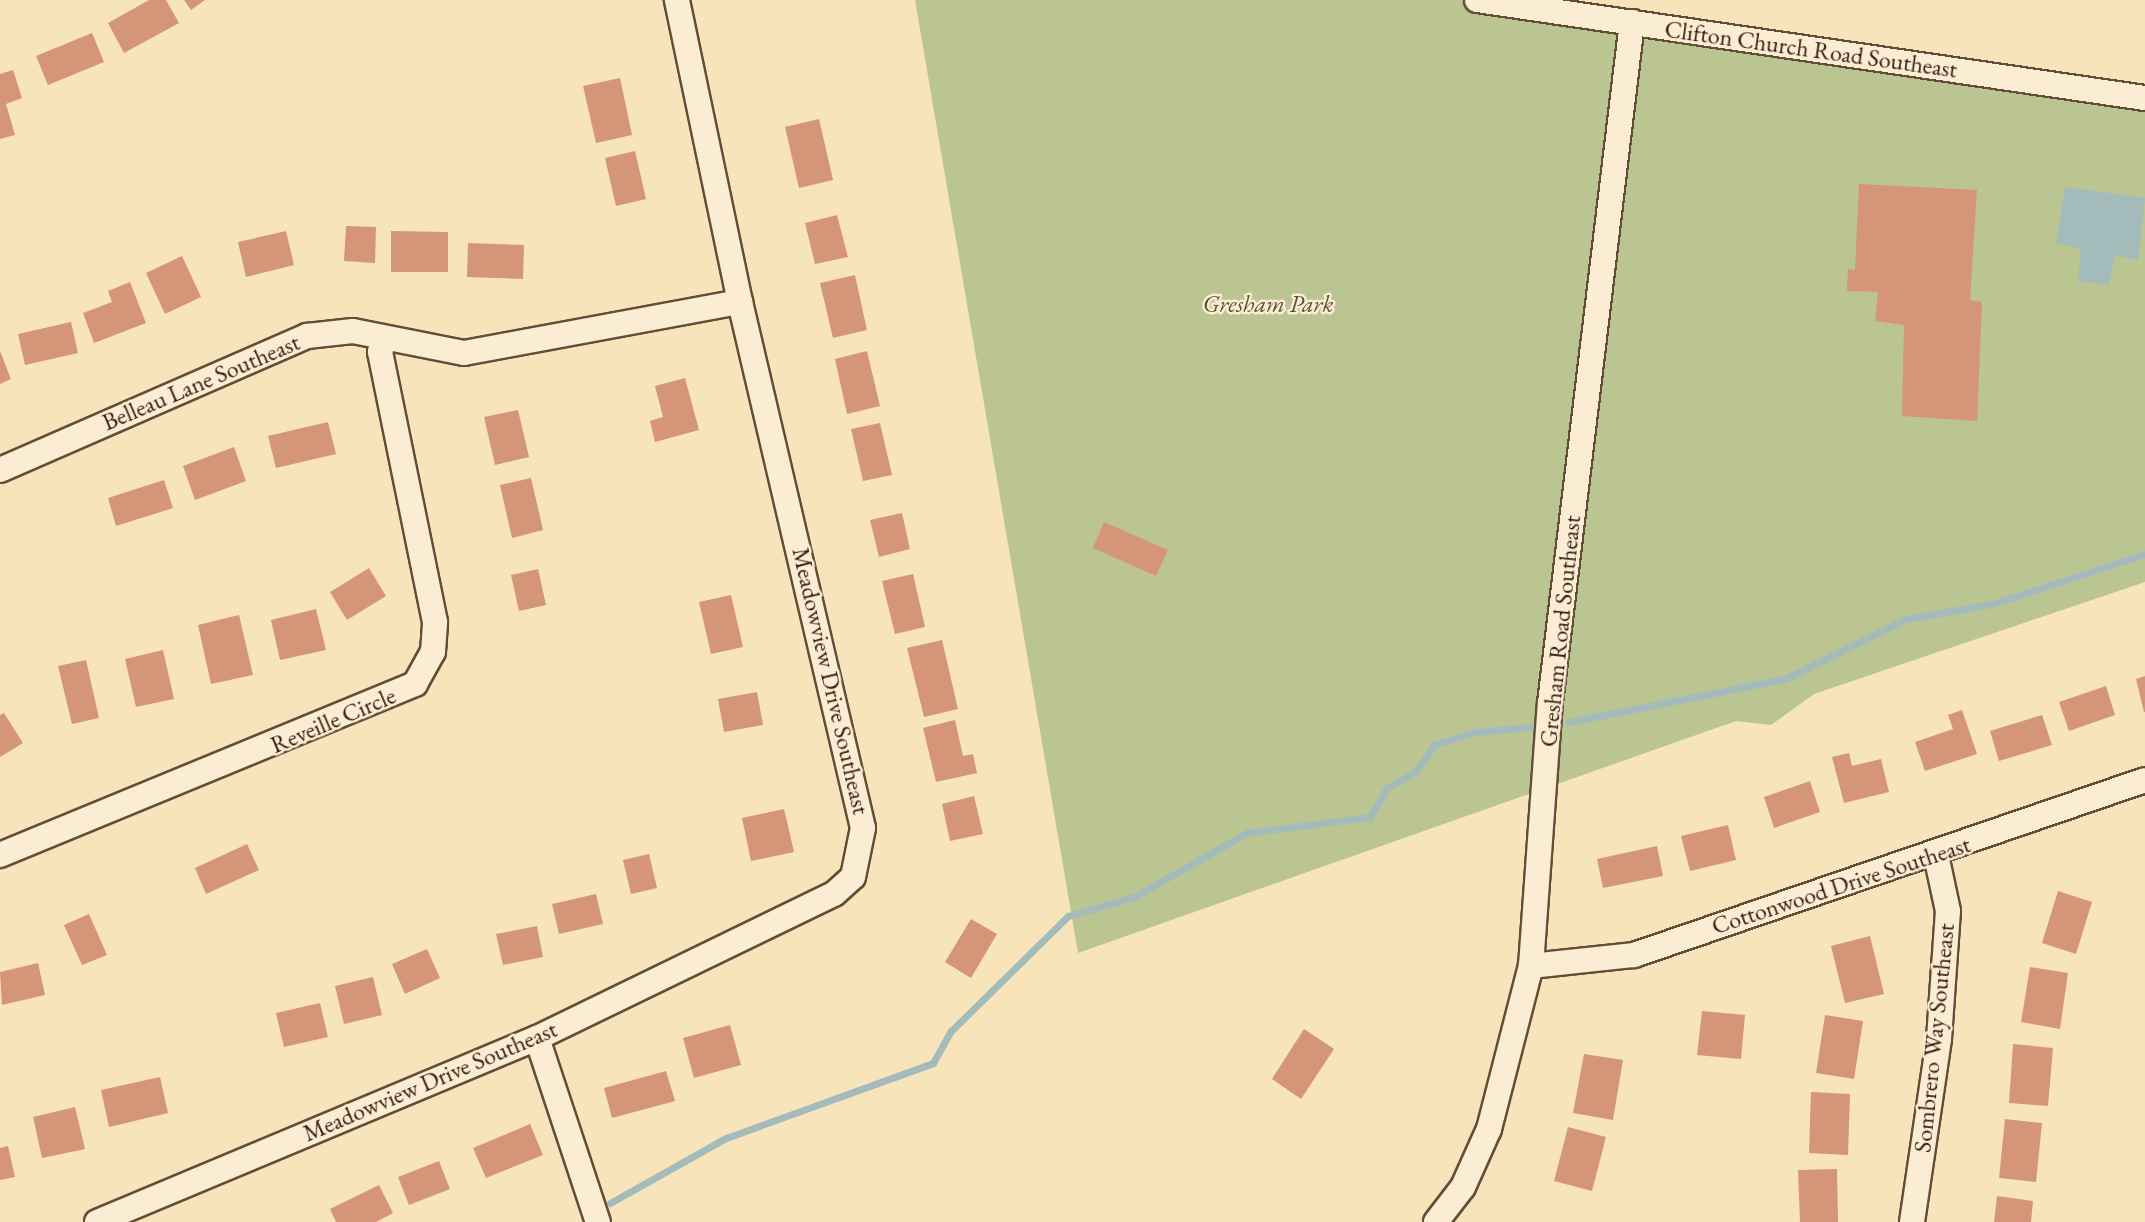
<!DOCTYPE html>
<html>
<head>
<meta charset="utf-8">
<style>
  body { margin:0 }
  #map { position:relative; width:2145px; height:1222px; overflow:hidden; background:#f8e4bb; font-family:"EB Garamond",serif }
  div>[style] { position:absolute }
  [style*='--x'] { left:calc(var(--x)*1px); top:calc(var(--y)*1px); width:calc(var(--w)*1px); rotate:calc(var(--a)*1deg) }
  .green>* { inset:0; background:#bac592 }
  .water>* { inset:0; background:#a4bbbc }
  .stream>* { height:7px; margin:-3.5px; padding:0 3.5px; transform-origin:3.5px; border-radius:3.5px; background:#a4bbbc }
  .building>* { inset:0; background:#d59579 }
  .roads { filter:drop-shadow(2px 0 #634d39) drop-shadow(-2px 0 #634d39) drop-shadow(0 2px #634d39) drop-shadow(0 -2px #634d39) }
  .minor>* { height:24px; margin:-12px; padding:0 12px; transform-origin:12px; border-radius:12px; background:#faedd3 }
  span { translate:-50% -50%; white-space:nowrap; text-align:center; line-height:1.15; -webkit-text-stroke:5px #faedd3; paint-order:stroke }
  .street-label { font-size:24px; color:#311b0e }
  .park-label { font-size:24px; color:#5a4e36; font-style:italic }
</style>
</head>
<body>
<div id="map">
  <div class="green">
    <div style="clip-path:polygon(915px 0,1521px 0,2145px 100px,2145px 582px,1814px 694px,1771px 725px,1736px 721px,1078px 953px)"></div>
  </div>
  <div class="water">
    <div style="clip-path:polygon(2065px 187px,2145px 198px,2138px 260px,2115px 255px,2109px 285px,2078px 281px,2081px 249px,2056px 243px)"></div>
  </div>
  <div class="stream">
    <div style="--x:1569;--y:722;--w:220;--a:-11.3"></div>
    <div style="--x:1785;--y:679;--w:135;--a:-26.4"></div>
    <div style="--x:1906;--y:619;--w:87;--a:-9.9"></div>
    <div style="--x:1992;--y:604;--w:161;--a:-18.1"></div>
    <div style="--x:610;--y:1203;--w:133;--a:-29.3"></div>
    <div style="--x:726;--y:1138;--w:220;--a:-19.9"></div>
    <div style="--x:933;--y:1063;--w:37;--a:-61"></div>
    <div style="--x:951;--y:1031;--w:164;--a:-44.5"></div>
    <div style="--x:1068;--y:916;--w:69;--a:-16.1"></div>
    <div style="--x:1134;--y:897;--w:129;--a:-29.7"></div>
    <div style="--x:1246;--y:833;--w:125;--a:-7.4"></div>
    <div style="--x:1370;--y:817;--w:34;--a:-60"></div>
    <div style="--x:1387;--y:788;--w:34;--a:-30"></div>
    <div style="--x:1416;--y:771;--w:32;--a:-55"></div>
    <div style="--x:1434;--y:745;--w:42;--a:-18"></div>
    <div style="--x:1474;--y:732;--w:58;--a:-4.9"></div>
  </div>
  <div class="building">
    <div style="clip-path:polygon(149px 0,166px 0,179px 23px,124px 53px,108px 23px)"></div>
    <div style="clip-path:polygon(184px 0,205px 0,191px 10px)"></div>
    <div style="clip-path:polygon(92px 33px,104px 62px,48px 85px,36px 56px)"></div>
    <div style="clip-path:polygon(13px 70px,22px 98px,6px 104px,15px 135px,0 139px,0 74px)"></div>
    <div style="clip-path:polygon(620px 78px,632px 135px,596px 143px,583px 86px)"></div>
    <div style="clip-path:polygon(819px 119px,833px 180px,799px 188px,785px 127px)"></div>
    <div style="clip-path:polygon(635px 151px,646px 199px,616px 206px,605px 158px)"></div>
    <div style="clip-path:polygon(1859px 184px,1977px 190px,1970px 300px,1982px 302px,1977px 421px,1902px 416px,1904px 325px,1875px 321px,1878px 292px,1847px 291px,1848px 269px,1855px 270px)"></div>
    <div style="clip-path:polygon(837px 215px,848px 257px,815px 264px,805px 223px)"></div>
    <div style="clip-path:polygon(346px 226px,376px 227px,375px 263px,344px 261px)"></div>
    <div style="clip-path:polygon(286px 231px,294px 265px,246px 277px,238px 242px)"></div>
    <div style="clip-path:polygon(391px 231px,448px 232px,448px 272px,391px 272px)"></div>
    <div style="clip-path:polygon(468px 243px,524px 245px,523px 279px,467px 277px)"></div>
    <div style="clip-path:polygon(182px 256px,201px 297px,165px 314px,146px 273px)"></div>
    <div style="clip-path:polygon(855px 275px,867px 330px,833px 338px,820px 283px)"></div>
    <div style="clip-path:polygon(130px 282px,146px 323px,94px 343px,83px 313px,112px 302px,108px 291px)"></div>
    <div style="clip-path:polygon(71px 322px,78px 353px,25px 365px,18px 334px)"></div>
    <div style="clip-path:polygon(0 351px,11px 379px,0 384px)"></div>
    <div style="clip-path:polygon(867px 351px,880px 406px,847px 414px,835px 359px)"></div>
    <div style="clip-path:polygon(685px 378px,699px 430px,655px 442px,650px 421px,663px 417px,655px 386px)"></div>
    <div style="clip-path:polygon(518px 410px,529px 457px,495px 465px,484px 417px)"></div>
    <div style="clip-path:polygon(328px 422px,336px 454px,276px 468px,268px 436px)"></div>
    <div style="clip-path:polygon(880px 423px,892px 475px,863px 481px,851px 429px)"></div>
    <div style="clip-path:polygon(234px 447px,246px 481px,195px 500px,183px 466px)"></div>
    <div style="clip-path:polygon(531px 478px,543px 530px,512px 538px,500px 485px)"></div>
    <div style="clip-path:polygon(164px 480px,173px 508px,116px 526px,108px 498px)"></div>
    <div style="clip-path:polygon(902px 513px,910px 549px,879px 557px,870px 520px)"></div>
    <div style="clip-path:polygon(1104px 522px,1168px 550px,1156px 576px,1093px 548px)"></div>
    <div style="clip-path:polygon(369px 568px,386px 596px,347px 620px,330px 592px)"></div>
    <div style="clip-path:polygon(538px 569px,546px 605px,519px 611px,511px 575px)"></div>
    <div style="clip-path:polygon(913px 574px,925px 627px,895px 634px,882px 581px)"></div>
    <div style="clip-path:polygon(731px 595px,743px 647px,711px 654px,699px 602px)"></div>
    <div style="clip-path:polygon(316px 609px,326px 650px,280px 660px,271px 620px)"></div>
    <div style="clip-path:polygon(239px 615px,253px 675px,211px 684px,198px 625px)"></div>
    <div style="clip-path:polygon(942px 640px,958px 709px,924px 717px,907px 648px)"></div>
    <div style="clip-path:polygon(163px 650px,174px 699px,136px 707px,125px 659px)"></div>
    <div style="clip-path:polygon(86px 660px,99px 718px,72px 724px,58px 666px)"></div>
    <div style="clip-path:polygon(2145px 676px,2145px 712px,2144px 712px,2136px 679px)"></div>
    <div style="clip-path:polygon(2106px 686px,2115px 715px,2069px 731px,2059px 702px)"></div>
    <div style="clip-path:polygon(757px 692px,763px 725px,724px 732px,718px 699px)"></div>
    <div style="clip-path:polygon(1962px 710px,1977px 754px,1925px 771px,1915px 742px,1953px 729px,1948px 715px)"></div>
    <div style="clip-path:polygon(4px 713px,23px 743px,0 757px,0 715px)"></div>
    <div style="clip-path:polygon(2042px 715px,2052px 745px,1999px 761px,1990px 731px)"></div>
    <div style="clip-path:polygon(955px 720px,963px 756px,973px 754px,977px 773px,936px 782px,923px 728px)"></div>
    <div style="clip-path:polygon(1849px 753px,1852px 766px,1881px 759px,1889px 792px,1844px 803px,1832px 757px)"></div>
    <div style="clip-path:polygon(1810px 781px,1820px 812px,1774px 828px,1764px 797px)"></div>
    <div style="clip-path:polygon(974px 796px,983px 834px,950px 841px,942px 804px)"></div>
    <div style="clip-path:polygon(784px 809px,794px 852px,751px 861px,742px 818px)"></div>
    <div style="clip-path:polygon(1728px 825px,1736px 860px,1690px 871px,1681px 836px)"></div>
    <div style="clip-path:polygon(247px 844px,259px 870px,206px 894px,195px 868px)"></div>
    <div style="clip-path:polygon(1657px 846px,1663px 876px,1603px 888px,1597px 859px)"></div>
    <div style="clip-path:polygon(649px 854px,657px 888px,631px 894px,623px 860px)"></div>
    <div style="clip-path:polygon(2058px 891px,2092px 902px,2076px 954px,2042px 943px)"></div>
    <div style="clip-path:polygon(596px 894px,603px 924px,559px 934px,552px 904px)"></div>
    <div style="clip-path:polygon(89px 914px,107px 955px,82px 965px,64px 925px)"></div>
    <div style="clip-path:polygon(971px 919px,997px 934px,971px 978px,945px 962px)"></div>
    <div style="clip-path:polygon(537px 926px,543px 957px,503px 965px,496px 934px)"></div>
    <div style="clip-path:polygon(1870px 936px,1884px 994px,1845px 1003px,1831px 946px)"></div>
    <div style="clip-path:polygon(427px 949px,440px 978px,405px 994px,392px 964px)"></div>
    <div style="clip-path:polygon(38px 963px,45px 995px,2px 1005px,0 972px)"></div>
    <div style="clip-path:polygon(2030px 967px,2068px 973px,2060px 1029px,2021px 1022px)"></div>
    <div style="clip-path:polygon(373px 977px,382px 1015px,344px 1024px,335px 986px)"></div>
    <div style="clip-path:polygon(320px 1003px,328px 1037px,284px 1047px,276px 1013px)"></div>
    <div style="clip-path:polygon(1702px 1011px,1745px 1015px,1741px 1059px,1697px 1055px)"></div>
    <div style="clip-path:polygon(1825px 1015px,1863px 1021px,1854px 1079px,1816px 1073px)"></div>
    <div style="clip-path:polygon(730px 1025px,741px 1065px,694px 1078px,683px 1038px)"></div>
    <div style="clip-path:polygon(1304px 1029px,1334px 1049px,1301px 1099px,1272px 1079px)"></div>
    <div style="clip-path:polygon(2013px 1044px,2053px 1048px,2048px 1106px,2009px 1103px)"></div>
    <div style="clip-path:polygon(1584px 1054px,1623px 1060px,1613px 1120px,1573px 1113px)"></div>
    <div style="clip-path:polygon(666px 1071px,675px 1101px,612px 1118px,604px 1088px)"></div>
    <div style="clip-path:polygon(160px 1077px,168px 1113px,109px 1127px,101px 1090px)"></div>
    <div style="clip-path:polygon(1811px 1092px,1850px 1094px,1848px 1155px,1809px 1153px)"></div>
    <div style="clip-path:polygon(75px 1107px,85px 1149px,42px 1158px,33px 1117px)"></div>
    <div style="clip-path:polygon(2005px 1119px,2042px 1123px,2036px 1182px,1999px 1178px)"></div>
    <div style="clip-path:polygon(530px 1124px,543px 1155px,486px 1178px,473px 1148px)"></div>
    <div style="clip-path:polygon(1568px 1127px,1606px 1137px,1592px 1191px,1554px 1181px)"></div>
    <div style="clip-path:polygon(8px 1146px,15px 1177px,0 1180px,0 1148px)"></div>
    <div style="clip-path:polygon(439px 1161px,450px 1189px,409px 1205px,398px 1177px)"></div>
    <div style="clip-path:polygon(1837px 1169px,1838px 1222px,1800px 1222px,1798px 1170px)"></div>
    <div style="clip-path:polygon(379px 1185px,393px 1213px,376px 1222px,336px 1222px,330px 1209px)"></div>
    <div style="clip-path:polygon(1997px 1196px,2033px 1201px,2031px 1222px,1994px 1222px)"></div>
  </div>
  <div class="roads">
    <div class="minor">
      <div style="--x:1477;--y:0;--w:675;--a:8.35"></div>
      <div style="--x:0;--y:470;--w:335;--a:-23.6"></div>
      <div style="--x:307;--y:336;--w:46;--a:-6.2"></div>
      <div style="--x:353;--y:331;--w:113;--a:11.2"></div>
      <div style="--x:464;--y:353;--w:281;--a:-10.5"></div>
      <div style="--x:0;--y:855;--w:449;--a:-22.4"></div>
      <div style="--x:415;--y:684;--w:37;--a:-61"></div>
      <div style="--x:433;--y:652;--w:30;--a:-86"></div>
      <div style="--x:435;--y:622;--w:276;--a:-101.5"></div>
      <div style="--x:380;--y:352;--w:13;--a:-72"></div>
      <div style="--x:1531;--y:966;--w:104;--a:-6.1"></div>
      <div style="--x:1634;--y:955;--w:540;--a:-18.9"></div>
      <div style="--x:537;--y:1038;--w:194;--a:71.7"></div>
      <div style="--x:97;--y:1222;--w:477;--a:-22.7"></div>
      <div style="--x:537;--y:1038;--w:330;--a:-25.9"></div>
      <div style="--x:834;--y:894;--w:25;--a:-42"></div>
      <div style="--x:853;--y:877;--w:50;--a:-78.5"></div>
      <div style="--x:863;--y:828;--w:540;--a:-103.16"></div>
      <div style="--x:740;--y:302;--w:309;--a:-101.8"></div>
      <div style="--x:1436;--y:1222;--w:44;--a:-52.4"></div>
      <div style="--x:1463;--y:1187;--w:64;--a:-65.9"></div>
      <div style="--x:1489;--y:1129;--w:168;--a:-75.6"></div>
      <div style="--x:1531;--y:966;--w:264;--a:-85.9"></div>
      <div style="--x:1550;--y:703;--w:686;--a:-83.13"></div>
      <div style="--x:1912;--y:1222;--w:185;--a:-81.6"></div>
      <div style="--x:1939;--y:1039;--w:128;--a:-86"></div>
      <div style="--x:1948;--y:911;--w:57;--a:-102.1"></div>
    </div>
  </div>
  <div class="street-label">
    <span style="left:1811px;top:49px;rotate:8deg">Clifton Church Road Southeast</span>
    <span style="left:201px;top:382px;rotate:-23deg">Belleau Lane Southeast</span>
    <span style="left:1560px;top:631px;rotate:-84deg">Gresham Road Southeast</span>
    <span style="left:831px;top:681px;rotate:77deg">Meadowview Drive Southeast</span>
    <span style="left:333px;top:720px;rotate:-23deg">Reveille Circle</span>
    <span style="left:1841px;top:885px;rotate:-18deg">Cottonwood Drive Southeast</span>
    <span style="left:1934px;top:1038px;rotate:-84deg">Sombrero Way Southeast</span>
    <span style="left:430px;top:1081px;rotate:-23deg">Meadowview Drive Southeast</span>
  </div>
  <div class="park-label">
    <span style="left:1268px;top:304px">Gresham Park</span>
  </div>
</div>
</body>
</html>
